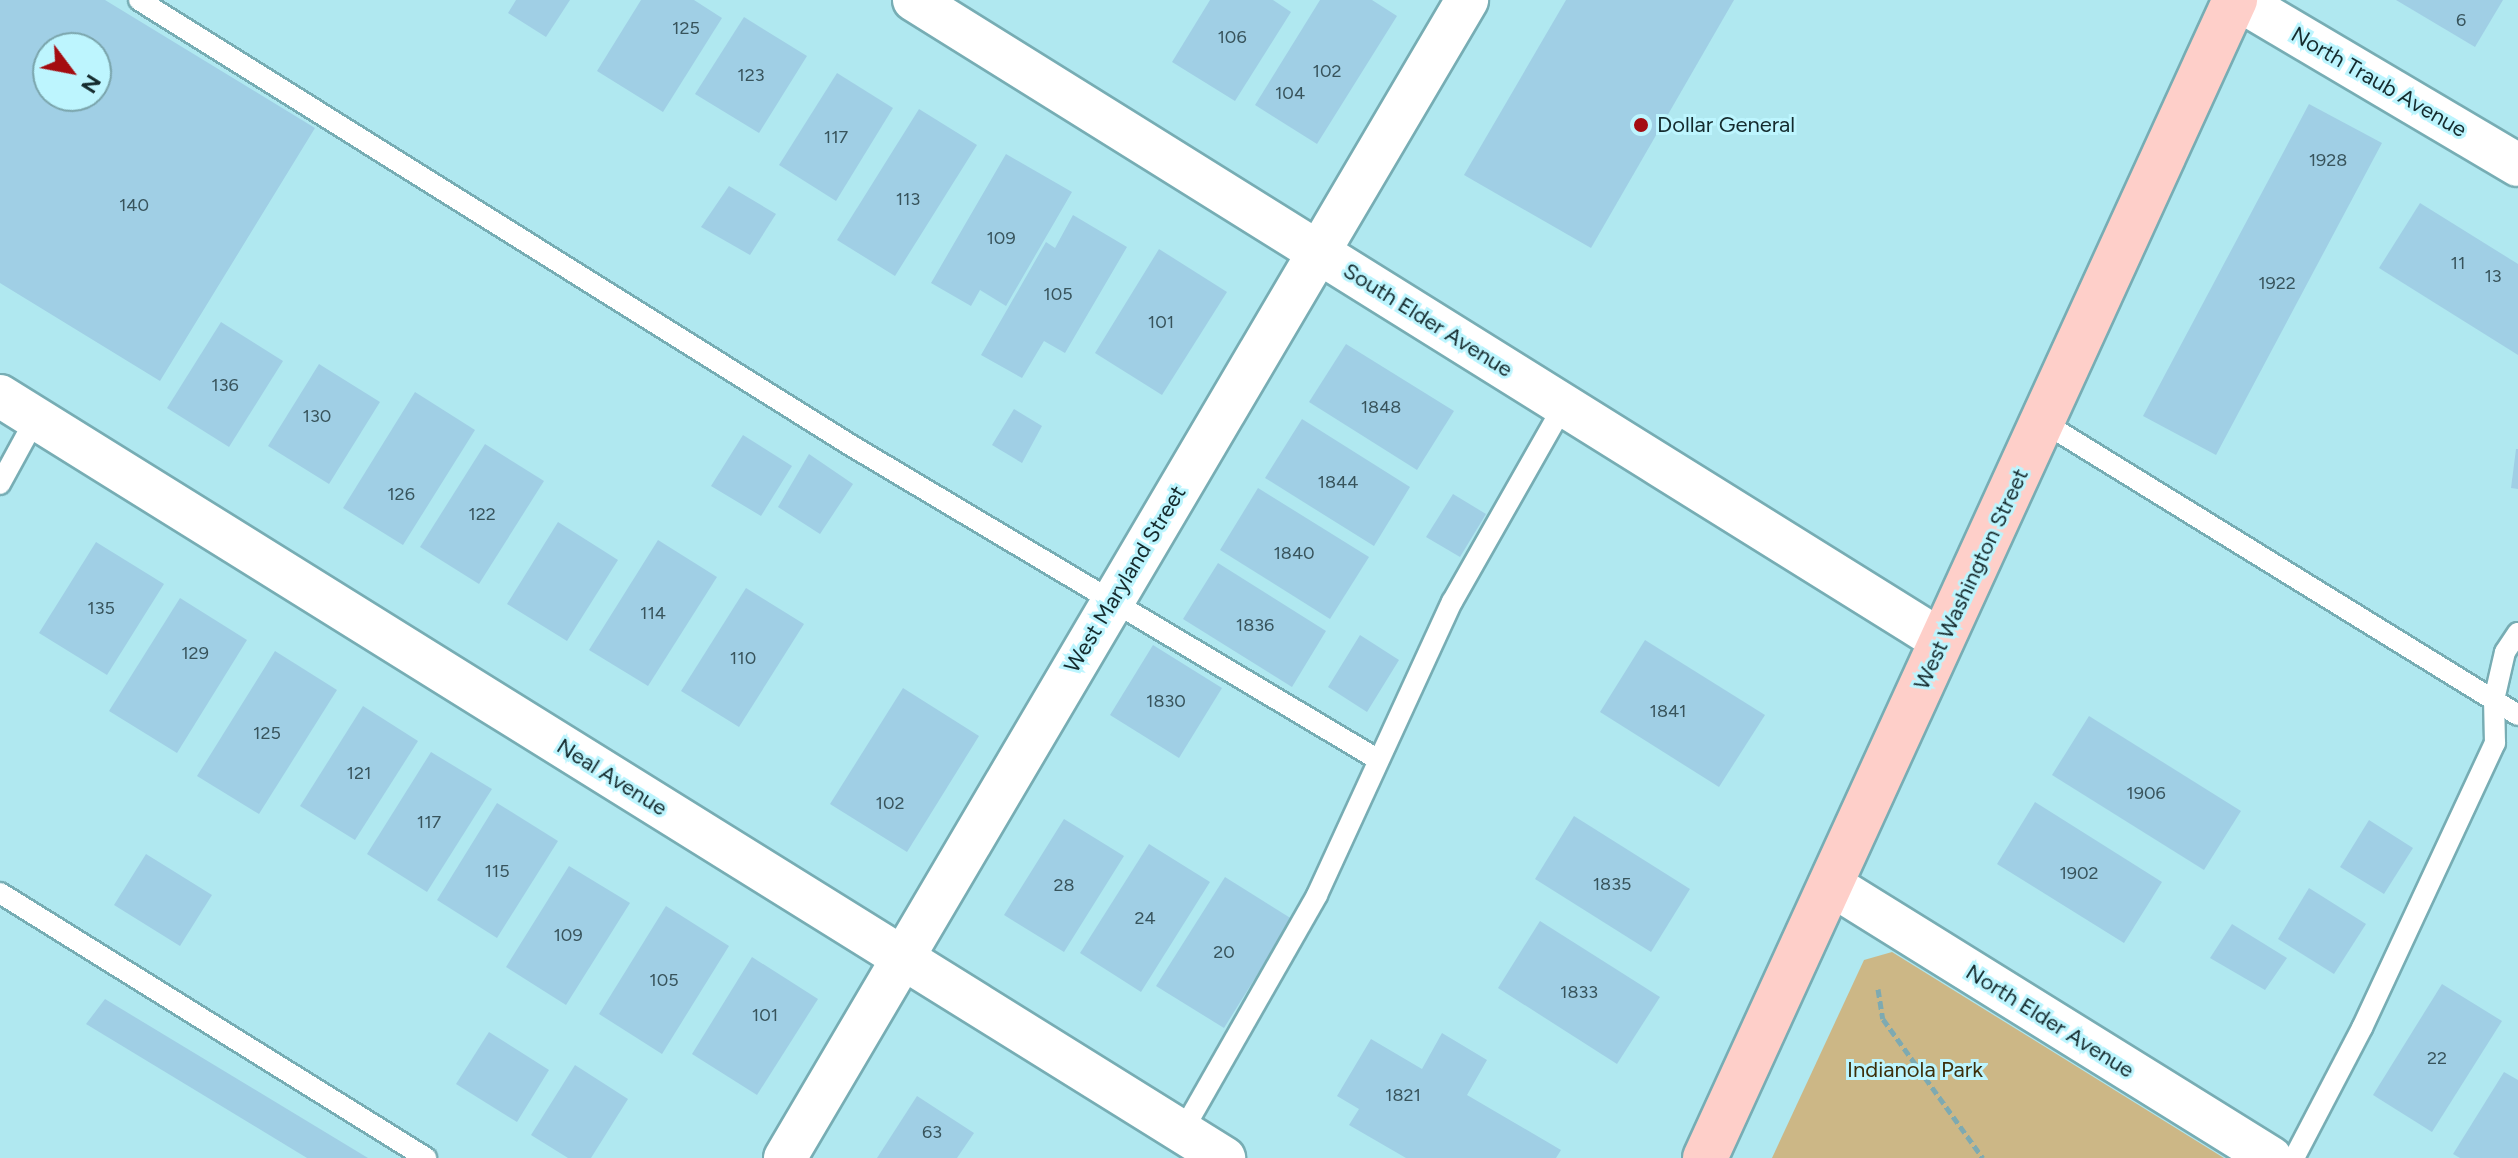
<!DOCTYPE html>
<html>
<head>
<meta charset="utf-8">
<style>
  body { margin:0 }
  #map { position:relative; width:2518px; height:1158px; overflow:hidden; background:#b0e8f0; font-family:Figtree,sans-serif }
  div>[style] { position:absolute }
  [style*='--x'] { left:calc(var(--x)*1px); top:calc(var(--y)*1px); width:calc(var(--w)*1px); rotate:calc(var(--a)*1deg) }
  .green>* { inset:0; background:#ccb786 }
  .building>* { inset:0; background:#a0cfe5 }
  .path>* { height:5px; margin-top:-2.5px; transform-origin:0; background:repeating-linear-gradient(90deg,#7eaab1 0 8px,transparent 0 12px) }
  .roads { filter:drop-shadow(2px 0 #77adb4) drop-shadow(-2px 0 #77adb4) drop-shadow(0 2px #77adb4) drop-shadow(0 -2px #77adb4) }
  .lane>* { height:20px; margin:-10px; padding:0 10px; transform-origin:10px; border-radius:10px; background:#fff }
  .street>* { height:42px; margin:-21px; padding:0 21px; transform-origin:21px; border-radius:21px; background:#fff }
  .primary>* { height:44px; margin:-22px; padding:0 22px; transform-origin:22px; border-radius:22px; background:#fecfc9 }
  .dots>* { width:22px; height:22px; translate:-50% -50%; box-sizing:border-box; border:4px solid #bdf5fe; border-radius:50% }
  span { translate:-50% -50%; white-space:nowrap; text-align:center; line-height:1.15; -webkit-text-stroke:6px #bdf5fe; paint-order:stroke }
  .number-label { font-size:18px; color:#38545c }
  .number-label span { -webkit-text-stroke-width:0 }
  .street-label { font-size:22px; color:#152b2e }
  .poi-label { font-size:22px; color:#152b2e }
  .left { translate:0 -50%; text-align:left }
  .park-label { font-size:22px; color:#3d2f0b }
  .north { position:absolute; left:32px; top:32px; width:80px; height:80px; box-sizing:border-box; background:#bdf5fe; border:2px solid #7aa4ab; border-radius:50%; rotate:122deg; font-size:22px; font-weight:700; line-height:32px; text-align:center; color:#152b2e }
  .north::after { content:''; display:block; margin:auto; width:28px; height:36px; background:#a40c11; clip-path:polygon(50% 0,100% 100%,50% 72%,0 100%) }
</style>
</head>
<body>
<div id="map">
  <div class="green">
    <div style="clip-path:polygon(1892px 952px,2224px 1158px,1772px 1158px,1864px 960px)"></div>
  </div>
  <div class="building">
    <div style="clip-path:polygon(evenodd,0 0,105px 0,315px 128px,160px 381px,0 283px,0 0,48px 48px,96px 48px,96px 96px,48px 96px,48px 48px)"></div>
    <div style="clip-path:polygon(516px 0,570px 0,546px 37px,508px 13px)"></div>
    <div style="clip-path:polygon(641px 0,694px 0,722px 18px,663px 112px,597px 71px)"></div>
    <div style="clip-path:polygon(1210px 0,1273px 0,1291px 12px,1235px 101px,1172px 62px)"></div>
    <div style="clip-path:polygon(1320px 0,1372px 0,1397px 16px,1317px 144px,1255px 105px)"></div>
    <div style="clip-path:polygon(1566px 0,1734px 0,1591px 248px,1464px 175px)"></div>
    <div style="clip-path:polygon(2396px 0,2503px 0,2475px 47px)"></div>
    <div style="clip-path:polygon(744px 17px,807px 56px,759px 133px,695px 94px)"></div>
    <div style="clip-path:polygon(837px 73px,893px 108px,836px 201px,779px 165px)"></div>
    <div style="clip-path:polygon(2309px 104px,2382px 143px,2216px 455px,2143px 416px)"></div>
    <div style="clip-path:polygon(919px 109px,977px 145px,895px 276px,837px 240px)"></div>
    <div style="clip-path:polygon(1006px 154px,1072px 192px,1006px 306px,980px 290px,971px 306px,931px 283px)"></div>
    <div style="clip-path:polygon(729px 186px,776px 214px,750px 255px,701px 227px)"></div>
    <div style="clip-path:polygon(2420px 203px,2518px 264px,2518px 355px,2379px 268px)"></div>
    <div style="clip-path:polygon(1073px 215px,1127px 247px,1065px 353px,1044px 341px,1022px 378px,981px 355px,1046px 242px,1055px 248px)"></div>
    <div style="clip-path:polygon(1159px 249px,1227px 292px,1162px 395px,1095px 353px)"></div>
    <div style="clip-path:polygon(221px 322px,283px 361px,229px 447px,167px 408px)"></div>
    <div style="clip-path:polygon(1346px 344px,1454px 411px,1417px 470px,1309px 402px)"></div>
    <div style="clip-path:polygon(319px 364px,380px 402px,329px 484px,268px 446px)"></div>
    <div style="clip-path:polygon(415px 392px,475px 430px,403px 545px,343px 508px)"></div>
    <div style="clip-path:polygon(1014px 409px,1042px 426px,1022px 463px,992px 445px)"></div>
    <div style="clip-path:polygon(1302px 419px,1410px 487px,1374px 546px,1265px 478px)"></div>
    <div style="clip-path:polygon(743px 435px,792px 466px,761px 516px,711px 486px)"></div>
    <div style="clip-path:polygon(485px 444px,544px 481px,479px 584px,420px 547px)"></div>
    <div style="clip-path:polygon(2516px 449px,2518px 449px,2518px 489px,2511px 488px)"></div>
    <div style="clip-path:polygon(809px 454px,853px 484px,820px 534px,778px 507px)"></div>
    <div style="clip-path:polygon(1258px 488px,1369px 557px,1330px 619px,1220px 550px)"></div>
    <div style="clip-path:polygon(1453px 494px,1486px 514px,1460px 557px,1426px 537px)"></div>
    <div style="clip-path:polygon(558px 522px,618px 560px,567px 641px,507px 604px)"></div>
    <div style="clip-path:polygon(658px 540px,717px 577px,648px 686px,589px 650px)"></div>
    <div style="clip-path:polygon(96px 542px,164px 584px,107px 675px,39px 633px)"></div>
    <div style="clip-path:polygon(1218px 563px,1326px 631px,1292px 687px,1183px 619px)"></div>
    <div style="clip-path:polygon(746px 588px,804px 624px,739px 727px,681px 691px)"></div>
    <div style="clip-path:polygon(180px 598px,247px 640px,177px 753px,109px 711px)"></div>
    <div style="clip-path:polygon(1360px 635px,1399px 660px,1367px 712px,1328px 687px)"></div>
    <div style="clip-path:polygon(1645px 640px,1765px 715px,1719px 787px,1600px 712px)"></div>
    <div style="clip-path:polygon(1153px 645px,1222px 688px,1179px 758px,1110px 715px)"></div>
    <div style="clip-path:polygon(275px 651px,337px 690px,259px 814px,197px 776px)"></div>
    <div style="clip-path:polygon(903px 688px,979px 736px,907px 852px,830px 804px)"></div>
    <div style="clip-path:polygon(363px 706px,418px 741px,355px 840px,300px 806px)"></div>
    <div style="clip-path:polygon(2089px 716px,2241px 811px,2204px 870px,2052px 775px)"></div>
    <div style="clip-path:polygon(431px 752px,492px 789px,427px 892px,367px 854px)"></div>
    <div style="clip-path:polygon(2035px 802px,2162px 882px,2124px 943px,1997px 864px)"></div>
    <div style="clip-path:polygon(497px 803px,558px 841px,497px 938px,437px 900px)"></div>
    <div style="clip-path:polygon(1574px 816px,1690px 889px,1651px 952px,1535px 879px)"></div>
    <div style="clip-path:polygon(1064px 819px,1124px 856px,1064px 952px,1004px 915px)"></div>
    <div style="clip-path:polygon(2369px 820px,2413px 848px,2384px 894px,2340px 867px)"></div>
    <div style="clip-path:polygon(1149px 844px,1210px 882px,1141px 992px,1080px 953px)"></div>
    <div style="clip-path:polygon(146px 854px,212px 895px,180px 946px,114px 905px)"></div>
    <div style="clip-path:polygon(569px 866px,630px 903px,566px 1005px,506px 967px)"></div>
    <div style="clip-path:polygon(1225px 877px,1292px 919px,1224px 1028px,1156px 986px)"></div>
    <div style="clip-path:polygon(2309px 888px,2366px 924px,2334px 974px,2278px 939px)"></div>
    <div style="clip-path:polygon(666px 906px,729px 946px,662px 1054px,599px 1014px)"></div>
    <div style="clip-path:polygon(1540px 921px,1660px 997px,1617px 1064px,1498px 988px)"></div>
    <div style="clip-path:polygon(2232px 924px,2287px 958px,2265px 990px,2210px 958px)"></div>
    <div style="clip-path:polygon(752px 957px,818px 999px,757px 1095px,692px 1054px)"></div>
    <div style="clip-path:polygon(2442px 984px,2502px 1021px,2432px 1132px,2373px 1095px)"></div>
    <div style="clip-path:polygon(105px 999px,368px 1158px,307px 1158px,86px 1024px)"></div>
    <div style="clip-path:polygon(489px 1032px,549px 1070px,517px 1122px,456px 1084px)"></div>
    <div style="clip-path:polygon(1442px 1033px,1487px 1060px,1467px 1095px,1561px 1150px,1556px 1158px,1406px 1158px,1349px 1125px,1359px 1109px,1337px 1096px,1371px 1039px,1422px 1069px)"></div>
    <div style="clip-path:polygon(575px 1065px,628px 1099px,591px 1158px,568px 1158px,531px 1135px)"></div>
    <div style="clip-path:polygon(2504px 1072px,2518px 1080px,2518px 1158px,2460px 1158px,2453px 1154px)"></div>
    <div style="clip-path:polygon(917px 1096px,974px 1133px,957px 1158px,877px 1158px)"></div>
  </div>
  <div class="path">
    <div style="--x:1878;--y:989;--w:30;--a:81"></div>
    <div style="--x:1883;--y:1019;--w:171;--a:54.3"></div>
  </div>
  <div class="roads">
    <div class="lane">
      <div style="--x:139;--y:0;--w:835;--a:32.03"></div>
      <div style="--x:847;--y:443;--w:617;--a:30.8"></div>
      <div style="--x:2043;--y:422;--w:558;--a:31.67"></div>
      <div style="--x:0;--y:484;--w:75;--a:-61.4"></div>
      <div style="--x:0;--y:893;--w:502;--a:31.88"></div>
      <div style="--x:1182;--y:1132;--w:273;--a:-60.3"></div>
      <div style="--x:1317;--y:895;--w:323;--a:-65.3"></div>
      <div style="--x:1452;--y:602;--w:227;--a:-60.4"></div>
      <div style="--x:2294;--y:1158;--w:147;--a:-62.4"></div>
      <div style="--x:2362;--y:1028;--w:315;--a:-65"></div>
      <div style="--x:2495;--y:743;--w:43;--a:-91.3"></div>
      <div style="--x:2494;--y:700;--w:49;--a:-77.1"></div>
      <div style="--x:2505;--y:652;--w:23;--a:-56"></div>
    </div>
    <div class="street">
      <div style="--x:914;--y:0;--w:1211;--a:31.95"></div>
      <div style="--x:2239;--y:0;--w:324;--a:30.6"></div>
      <div style="--x:0;--y:396;--w:1442;--a:31.9"></div>
      <div style="--x:1830;--y:884;--w:519;--a:31.85"></div>
      <div style="--x:785;--y:1158;--w:1344;--a:-59.5"></div>
    </div>
    <div class="primary">
      <div style="--x:1705;--y:1158;--w:1274;--a:-65.41"></div>
    </div>
  </div>
  <div class="dots">
    <div style="left:1641px;top:125px;background:#a40c11"></div>
  </div>
  <div class="number-label">
    <span style="left:2461px;top:20px">6</span>
    <span style="left:686px;top:28px">125</span>
    <span style="left:1232px;top:37px">106</span>
    <span style="left:1327px;top:71px">102</span>
    <span style="left:751px;top:75px">123</span>
    <span style="left:1290px;top:93px">104</span>
    <span style="left:836px;top:137px">117</span>
    <span style="left:2328px;top:160px">1928</span>
    <span style="left:908px;top:199px">113</span>
    <span style="left:134px;top:205px">140</span>
    <span style="left:1001px;top:238px">109</span>
    <span style="left:2458px;top:263px">11</span>
    <span style="left:2493px;top:276px">13</span>
    <span style="left:2277px;top:283px">1922</span>
    <span style="left:1058px;top:294px">105</span>
    <span style="left:1161px;top:322px">101</span>
    <span style="left:225px;top:385px">136</span>
    <span style="left:1381px;top:407px">1848</span>
    <span style="left:317px;top:416px">130</span>
    <span style="left:1338px;top:482px">1844</span>
    <span style="left:401px;top:494px">126</span>
    <span style="left:482px;top:514px">122</span>
    <span style="left:1294px;top:553px">1840</span>
    <span style="left:101px;top:608px">135</span>
    <span style="left:653px;top:613px">114</span>
    <span style="left:1255px;top:625px">1836</span>
    <span style="left:195px;top:653px">129</span>
    <span style="left:743px;top:658px">110</span>
    <span style="left:1166px;top:701px">1830</span>
    <span style="left:1668px;top:711px">1841</span>
    <span style="left:267px;top:733px">125</span>
    <span style="left:359px;top:773px">121</span>
    <span style="left:2146px;top:793px">1906</span>
    <span style="left:890px;top:803px">102</span>
    <span style="left:429px;top:822px">117</span>
    <span style="left:497px;top:871px">115</span>
    <span style="left:2079px;top:873px">1902</span>
    <span style="left:1612px;top:884px">1835</span>
    <span style="left:1064px;top:885px">28</span>
    <span style="left:1145px;top:918px">24</span>
    <span style="left:568px;top:935px">109</span>
    <span style="left:1224px;top:952px">20</span>
    <span style="left:664px;top:980px">105</span>
    <span style="left:1579px;top:992px">1833</span>
    <span style="left:765px;top:1015px">101</span>
    <span style="left:2437px;top:1058px">22</span>
    <span style="left:1403px;top:1095px">1821</span>
    <span style="left:932px;top:1132px">63</span>
  </div>
  <div class="street-label">
    <span style="left:2379px;top:82px;rotate:30deg">North Traub Avenue</span>
    <span style="left:1428px;top:320px;rotate:32deg">South Elder Avenue</span>
    <span style="left:1125px;top:579px;rotate:-59deg">West Maryland Street</span>
    <span style="left:1971px;top:579px;rotate:-65deg">West Washington Street</span>
    <span style="left:612px;top:777px;rotate:32deg">Neal Avenue</span>
    <span style="left:2050px;top:1021px;rotate:32deg">North Elder Avenue</span>
  </div>
  <div class="poi-label">
    <span class="left" style="left:1657px;top:125px">Dollar General</span>
  </div>
  <div class="park-label">
    <span style="left:1915px;top:1070px">Indianola Park</span>
  </div>
  <div class="north">N</div>
</div>
</body>
</html>
